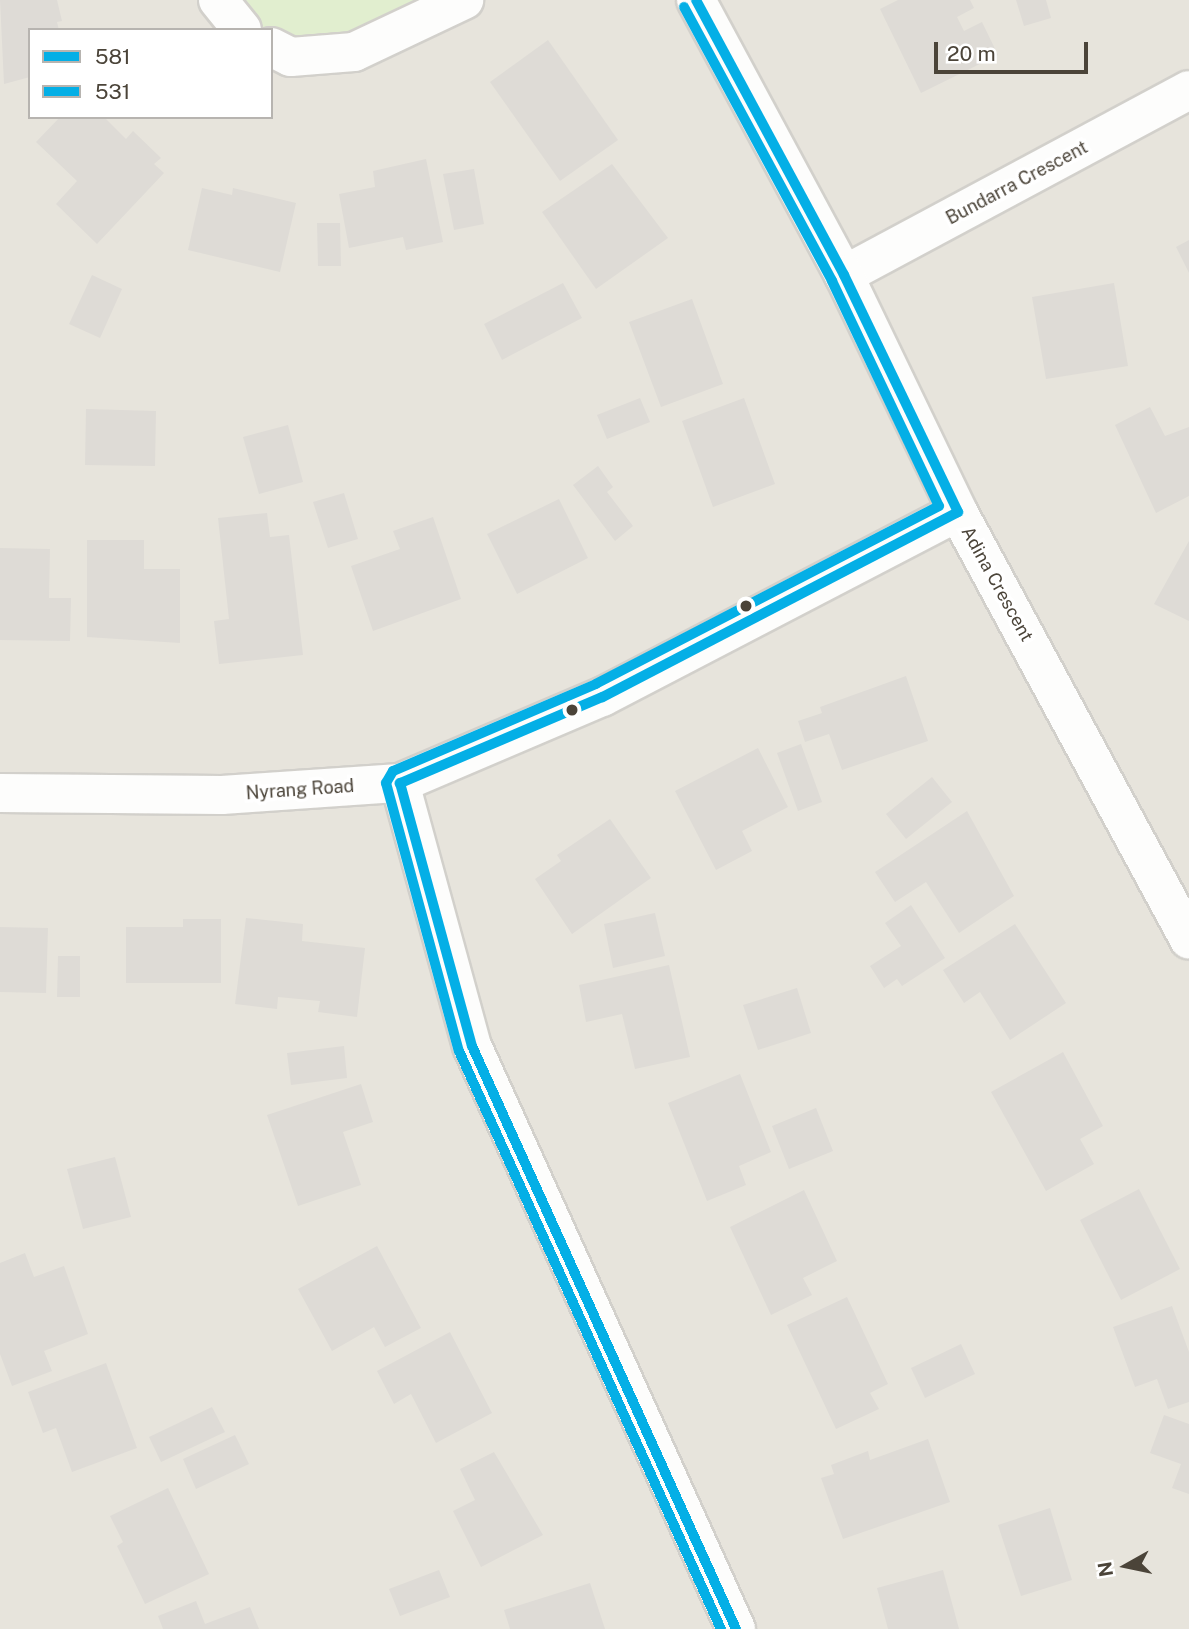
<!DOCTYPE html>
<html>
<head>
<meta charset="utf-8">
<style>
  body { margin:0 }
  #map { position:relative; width:1189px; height:1629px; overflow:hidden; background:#f4f2ee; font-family:"Public Sans",sans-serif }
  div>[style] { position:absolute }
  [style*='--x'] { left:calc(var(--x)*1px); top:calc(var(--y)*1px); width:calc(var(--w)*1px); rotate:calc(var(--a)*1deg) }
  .residential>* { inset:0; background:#e7e4dc }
  .green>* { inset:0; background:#e1eecf }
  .building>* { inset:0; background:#dedbd6 }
  .roads { filter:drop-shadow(2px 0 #d2d0cb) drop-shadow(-2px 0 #d2d0cb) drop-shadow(0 2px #d2d0cb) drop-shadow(0 -2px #d2d0cb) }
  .minor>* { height:38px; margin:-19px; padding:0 19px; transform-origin:19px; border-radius:19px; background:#fdfdfc }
  .tertiary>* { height:38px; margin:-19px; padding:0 19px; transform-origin:19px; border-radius:19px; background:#fdfdfc }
  .bus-1>* { height:10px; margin:-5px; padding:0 5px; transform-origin:5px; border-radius:5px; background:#04afe6 }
  .bus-2>* { height:10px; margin:-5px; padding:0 5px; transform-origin:5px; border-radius:5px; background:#04afe6 }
  .dots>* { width:19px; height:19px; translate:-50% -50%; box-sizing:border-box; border:4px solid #fff; border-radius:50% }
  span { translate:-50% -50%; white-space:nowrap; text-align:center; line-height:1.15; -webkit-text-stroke:7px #fff; paint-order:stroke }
  .street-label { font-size:18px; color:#4b4439 }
  .legend { position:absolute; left:28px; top:28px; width:245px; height:91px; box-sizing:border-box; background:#fff; border:2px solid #b7b4b0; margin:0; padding:9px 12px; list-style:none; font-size:21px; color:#4b4439 }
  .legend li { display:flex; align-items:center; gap:14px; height:35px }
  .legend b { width:35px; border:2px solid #b7b4b0 }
  .north { position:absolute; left:1091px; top:1531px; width:70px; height:70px; -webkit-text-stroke:5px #fff; paint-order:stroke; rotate:261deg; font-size:19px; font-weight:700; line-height:28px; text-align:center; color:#4b4439 }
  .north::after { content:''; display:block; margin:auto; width:24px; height:32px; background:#4b4439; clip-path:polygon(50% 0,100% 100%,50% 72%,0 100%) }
  .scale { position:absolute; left:934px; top:42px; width:154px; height:32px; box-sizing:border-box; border:4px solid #4b4439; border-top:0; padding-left:9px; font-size:21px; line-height:24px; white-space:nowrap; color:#4b4439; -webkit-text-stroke:5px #fff; paint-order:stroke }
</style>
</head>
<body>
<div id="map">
  <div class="residential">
    <div style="clip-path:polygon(evenodd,0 0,1189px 0,1189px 1629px,0 1629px,0 0,30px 30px,271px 30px,271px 117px,30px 117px,30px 30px)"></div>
  </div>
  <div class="green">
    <div style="clip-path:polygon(218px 0,464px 0,291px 57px,271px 30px,242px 30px)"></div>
  </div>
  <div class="building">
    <div style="clip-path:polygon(0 0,57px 0,62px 21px,57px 22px,59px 30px,30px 30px,30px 77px,4px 84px)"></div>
    <div style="clip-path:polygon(898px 0,970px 0,974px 8px,957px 17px,964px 31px,982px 22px,998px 55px,921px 93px,880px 9px)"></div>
    <div style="clip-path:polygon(1016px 0,1046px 0,1051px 18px,1024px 26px)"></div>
    <div style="clip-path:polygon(548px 40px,618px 140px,560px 181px,490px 82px)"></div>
    <div style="clip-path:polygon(60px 117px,104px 117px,126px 139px,133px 131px,161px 158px,154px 164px,164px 173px,97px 244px,56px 204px,77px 181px,36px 142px)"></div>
    <div style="clip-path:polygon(426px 159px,443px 242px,406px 250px,403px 237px,349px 248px,339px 194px,375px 187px,373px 171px)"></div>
    <div style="clip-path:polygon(612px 164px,668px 238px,596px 289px,542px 212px)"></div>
    <div style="clip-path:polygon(474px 169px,484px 224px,454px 230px,443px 174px)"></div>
    <div style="clip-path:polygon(202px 188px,232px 195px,233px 188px,296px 203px,280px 272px,188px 250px)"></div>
    <div style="clip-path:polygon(317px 223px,340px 223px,341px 266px,318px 266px)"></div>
    <div style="clip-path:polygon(1189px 240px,1189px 273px,1176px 247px)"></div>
    <div style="clip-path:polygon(92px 275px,122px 289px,100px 338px,69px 324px)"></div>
    <div style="clip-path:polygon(563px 283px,582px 318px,502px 360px,484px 324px)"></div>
    <div style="clip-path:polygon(1114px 283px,1128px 366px,1046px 379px,1032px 297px)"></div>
    <div style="clip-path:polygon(692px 299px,723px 384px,661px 407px,629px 322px)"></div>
    <div style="clip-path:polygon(640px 398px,650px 422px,607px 439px,597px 415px)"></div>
    <div style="clip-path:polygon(744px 398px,775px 484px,713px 507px,682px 421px)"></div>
    <div style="clip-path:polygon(1150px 407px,1165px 436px,1189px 427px,1189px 496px,1156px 513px,1115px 425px)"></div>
    <div style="clip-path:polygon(86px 409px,156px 411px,155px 466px,85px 465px)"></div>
    <div style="clip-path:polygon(288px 425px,303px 482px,259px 494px,243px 437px)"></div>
    <div style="clip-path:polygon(598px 466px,613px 487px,607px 492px,633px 526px,615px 541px,573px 485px)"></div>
    <div style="clip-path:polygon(344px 493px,358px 539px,328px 548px,313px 502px)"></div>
    <div style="clip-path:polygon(559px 499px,588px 558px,517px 594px,487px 534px)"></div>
    <div style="clip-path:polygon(267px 513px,270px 537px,289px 535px,303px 655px,219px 664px,214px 621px,229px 619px,218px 518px)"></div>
    <div style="clip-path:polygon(433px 517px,461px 599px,373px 631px,351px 566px,400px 549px,393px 531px)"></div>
    <div style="clip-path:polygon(87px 540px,144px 540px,144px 569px,180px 569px,180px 643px,87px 637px)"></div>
    <div style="clip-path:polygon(1189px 541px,1189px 621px,1154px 604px)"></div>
    <div style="clip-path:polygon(0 548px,50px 549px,49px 598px,71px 598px,70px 641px,0 640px)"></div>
    <div style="clip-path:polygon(906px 676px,928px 741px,842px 770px,829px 734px,805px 742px,798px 721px,822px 713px,820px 707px)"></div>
    <div style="clip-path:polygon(801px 744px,822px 802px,798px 811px,777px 753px)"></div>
    <div style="clip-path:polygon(758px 748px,788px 807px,742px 831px,752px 851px,716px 870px,675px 791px)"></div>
    <div style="clip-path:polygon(932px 777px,952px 802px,906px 839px,886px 814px)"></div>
    <div style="clip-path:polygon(967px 811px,1014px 896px,959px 933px,926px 882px,895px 902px,875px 872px)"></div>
    <div style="clip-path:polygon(610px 819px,651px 878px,572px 934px,535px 879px,561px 861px,557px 855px)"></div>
    <div style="clip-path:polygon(911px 905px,945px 958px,902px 986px,897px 979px,884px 988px,870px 966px,901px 946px,885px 923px)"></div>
    <div style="clip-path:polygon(655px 913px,665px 956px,613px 968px,604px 924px)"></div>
    <div style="clip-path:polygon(246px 918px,303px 924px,302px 941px,365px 948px,357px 1017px,318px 1012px,320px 1001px,278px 997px,277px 1009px,235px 1004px)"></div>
    <div style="clip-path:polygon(183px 919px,221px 919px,221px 983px,126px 983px,126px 927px,183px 927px)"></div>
    <div style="clip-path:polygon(1015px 924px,1066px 1003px,1010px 1040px,980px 992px,964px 1003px,943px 970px)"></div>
    <div style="clip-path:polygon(0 927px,48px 928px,46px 993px,0 992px)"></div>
    <div style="clip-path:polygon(58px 956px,80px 956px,80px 997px,57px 997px)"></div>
    <div style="clip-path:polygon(669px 965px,690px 1057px,635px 1069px,622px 1014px,586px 1022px,579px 985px)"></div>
    <div style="clip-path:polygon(797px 988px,811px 1033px,758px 1050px,743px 1005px)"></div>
    <div style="clip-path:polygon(344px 1046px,347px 1078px,291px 1085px,287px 1053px)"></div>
    <div style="clip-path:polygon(1063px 1052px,1103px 1126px,1080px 1139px,1094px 1164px,1046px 1191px,991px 1092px)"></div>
    <div style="clip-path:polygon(740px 1074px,771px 1152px,739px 1166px,746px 1185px,707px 1201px,668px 1103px)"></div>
    <div style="clip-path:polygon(361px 1084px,373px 1122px,343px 1132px,361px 1185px,298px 1206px,267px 1115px)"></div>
    <div style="clip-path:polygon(816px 1108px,833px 1151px,789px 1169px,772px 1126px)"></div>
    <div style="clip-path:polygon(115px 1157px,131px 1217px,83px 1229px,67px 1169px)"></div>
    <div style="clip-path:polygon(1139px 1189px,1180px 1269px,1121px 1300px,1080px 1220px)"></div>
    <div style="clip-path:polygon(804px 1190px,837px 1261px,803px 1278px,812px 1295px,771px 1315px,730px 1227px)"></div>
    <div style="clip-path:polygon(377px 1246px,421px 1328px,385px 1347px,374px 1327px,332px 1351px,298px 1289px)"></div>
    <div style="clip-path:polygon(25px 1253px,34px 1277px,64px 1266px,88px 1334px,44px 1351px,52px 1371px,12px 1386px,0 1354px,0 1263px)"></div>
    <div style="clip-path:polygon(847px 1297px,888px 1384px,870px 1393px,879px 1409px,836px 1429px,787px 1325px)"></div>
    <div style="clip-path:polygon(1172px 1306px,1189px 1352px,1189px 1402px,1168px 1409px,1157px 1379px,1135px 1387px,1113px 1327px)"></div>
    <div style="clip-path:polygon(450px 1332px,492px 1413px,436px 1443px,411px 1394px,394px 1404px,377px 1371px)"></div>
    <div style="clip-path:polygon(961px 1344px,975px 1374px,925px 1398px,911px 1368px)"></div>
    <div style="clip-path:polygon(106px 1363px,137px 1448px,72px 1472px,56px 1428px,43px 1433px,28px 1392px)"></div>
    <div style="clip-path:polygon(212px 1407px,225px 1432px,161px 1462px,149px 1437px)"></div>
    <div style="clip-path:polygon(1164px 1415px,1189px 1424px,1189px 1494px,1172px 1488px,1181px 1464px,1150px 1453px)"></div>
    <div style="clip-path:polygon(235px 1435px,249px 1464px,196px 1489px,183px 1459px)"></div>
    <div style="clip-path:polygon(928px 1439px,950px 1502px,843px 1539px,821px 1478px,834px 1474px,831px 1465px,868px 1451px,870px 1460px)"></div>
    <div style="clip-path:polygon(494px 1452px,543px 1535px,481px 1567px,453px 1511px,475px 1500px,460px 1469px)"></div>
    <div style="clip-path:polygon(168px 1488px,209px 1574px,145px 1604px,117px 1546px,123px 1542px,110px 1516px)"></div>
    <div style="clip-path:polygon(1050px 1508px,1072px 1580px,1021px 1596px,998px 1525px)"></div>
    <div style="clip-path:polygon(439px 1570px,450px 1597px,400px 1616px,389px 1589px)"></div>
    <div style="clip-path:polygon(943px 1570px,959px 1629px,888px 1629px,877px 1588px)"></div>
    <div style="clip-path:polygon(590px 1583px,605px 1629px,510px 1629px,504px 1610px)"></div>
    <div style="clip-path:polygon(196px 1601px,205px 1624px,250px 1607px,259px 1629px,163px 1629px,158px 1616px)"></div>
  </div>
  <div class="roads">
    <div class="minor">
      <div style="--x:218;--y:0;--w:38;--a:51"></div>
      <div style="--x:271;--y:47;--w:22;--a:27"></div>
      <div style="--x:291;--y:57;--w:63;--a:-4.5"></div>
      <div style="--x:354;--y:52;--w:122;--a:-25.3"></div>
      <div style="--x:844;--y:275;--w:391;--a:-28.2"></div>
      <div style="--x:400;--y:783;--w:273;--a:74.7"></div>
      <div style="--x:472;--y:1046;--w:640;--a:65.64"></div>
      <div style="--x:0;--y:793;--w:222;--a:0.5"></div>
      <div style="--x:222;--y:795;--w:178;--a:-3.9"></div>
      <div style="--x:400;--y:783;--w:220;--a:-23.1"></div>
      <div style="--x:602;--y:697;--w:401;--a:-27.5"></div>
    </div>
    <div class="tertiary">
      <div style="--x:696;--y:0;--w:312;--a:61.7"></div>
      <div style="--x:844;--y:275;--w:263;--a:64.3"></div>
      <div style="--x:958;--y:512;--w:486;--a:61.6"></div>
    </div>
  </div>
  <div class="bus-1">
    <div style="--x:696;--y:0;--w:312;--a:61.7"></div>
    <div style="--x:844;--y:275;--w:263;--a:64.3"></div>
    <div style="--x:958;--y:512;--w:401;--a:152.5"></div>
    <div style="--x:602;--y:697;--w:220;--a:156.9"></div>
    <div style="--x:400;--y:783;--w:273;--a:74.7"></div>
    <div style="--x:472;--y:1046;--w:640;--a:65.64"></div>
  </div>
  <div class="bus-2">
    <div style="--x:684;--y:7;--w:311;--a:61.6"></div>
    <div style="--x:832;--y:281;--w:249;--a:64.6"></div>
    <div style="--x:939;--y:506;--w:386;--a:152.6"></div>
    <div style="--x:596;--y:684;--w:221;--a:156.8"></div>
    <div style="--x:393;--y:771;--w:14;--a:120"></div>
    <div style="--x:386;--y:783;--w:278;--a:74.8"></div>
    <div style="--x:459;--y:1051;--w:635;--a:65.62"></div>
  </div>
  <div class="dots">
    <div style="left:746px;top:606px;background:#4b4439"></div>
    <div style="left:572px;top:710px;background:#4b4439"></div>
  </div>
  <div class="street-label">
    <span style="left:1017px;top:183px;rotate:-28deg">Bundarra Crescent</span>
    <span style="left:997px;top:584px;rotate:61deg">Adina Crescent</span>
    <span style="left:300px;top:790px;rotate:-4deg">Nyrang Road</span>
  </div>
  <ul class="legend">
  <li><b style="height:9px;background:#04afe6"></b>581</li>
  <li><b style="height:9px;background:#04afe6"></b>531</li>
  </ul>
  <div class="north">N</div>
  <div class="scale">20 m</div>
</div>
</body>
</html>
